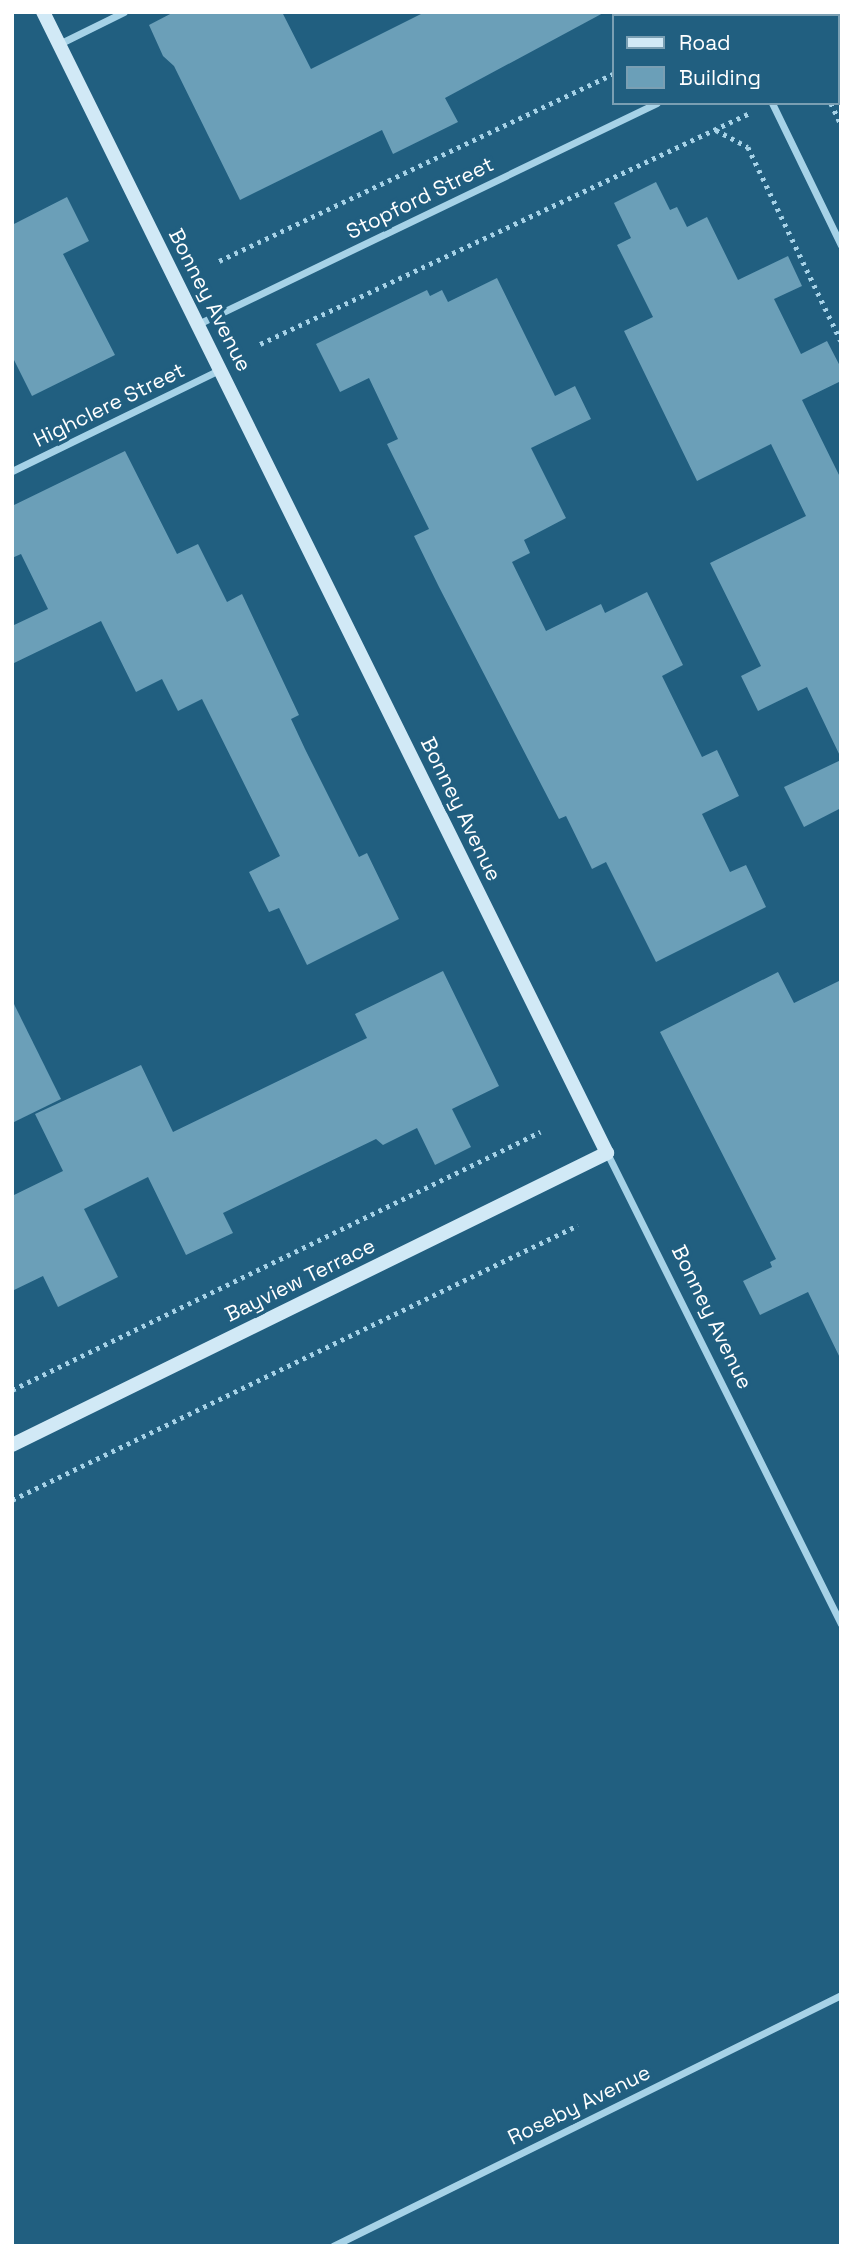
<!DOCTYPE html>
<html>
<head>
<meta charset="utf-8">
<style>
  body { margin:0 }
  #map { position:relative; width:853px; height:2258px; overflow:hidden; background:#215f80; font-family:"Space Grotesk",sans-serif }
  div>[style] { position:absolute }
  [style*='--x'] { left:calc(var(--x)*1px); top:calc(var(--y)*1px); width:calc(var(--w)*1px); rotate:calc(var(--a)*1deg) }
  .building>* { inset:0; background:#6b9fb8 }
  .path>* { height:4.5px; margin-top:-2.25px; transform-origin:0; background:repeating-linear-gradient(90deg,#a6d2e7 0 3.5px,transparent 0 8.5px) }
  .street>* { height:7px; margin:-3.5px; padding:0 3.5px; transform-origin:3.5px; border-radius:3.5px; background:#a6d2e7 }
  .secondary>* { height:14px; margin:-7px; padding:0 7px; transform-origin:7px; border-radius:7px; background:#d1e9f6 }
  span { translate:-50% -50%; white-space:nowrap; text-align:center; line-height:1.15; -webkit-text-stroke:7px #215f80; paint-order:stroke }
  .street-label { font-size:21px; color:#fff }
  .frame { position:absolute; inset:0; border:14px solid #fff; pointer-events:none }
  .legend { position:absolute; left:612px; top:14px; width:228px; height:91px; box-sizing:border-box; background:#215f80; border:2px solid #7a9fb3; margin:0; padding:9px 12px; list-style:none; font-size:21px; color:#fff }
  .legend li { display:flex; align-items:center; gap:14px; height:35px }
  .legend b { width:35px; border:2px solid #7a9fb3 }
</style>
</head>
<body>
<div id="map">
  <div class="building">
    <div style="clip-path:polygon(174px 12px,282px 12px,311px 69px,425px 12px,605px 12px,445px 98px,458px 122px,393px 154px,382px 130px,240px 200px,174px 66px,163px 56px,149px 25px)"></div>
    <div style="clip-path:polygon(656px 182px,670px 210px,677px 207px,687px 227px,707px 217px,738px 280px,788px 256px,802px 286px,774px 299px,801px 354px,827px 341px,841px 368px,841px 381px,802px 400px,841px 479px,841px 758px,807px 687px,758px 711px,741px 676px,761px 666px,710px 563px,806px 516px,771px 444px,697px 481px,624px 331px,653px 317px,617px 245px,631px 238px,614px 203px)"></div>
    <div style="clip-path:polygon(67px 197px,89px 241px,63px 254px,115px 355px,32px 396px,12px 356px,12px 225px)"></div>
    <div style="clip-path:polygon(497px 278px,555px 396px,575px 386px,591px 419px,531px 448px,566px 518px,524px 540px,530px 553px,512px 562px,546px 631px,601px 604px,605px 613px,647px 592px,683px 665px,662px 676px,702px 757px,717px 750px,739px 796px,702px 814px,730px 872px,746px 865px,766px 907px,656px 962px,606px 862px,592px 869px,566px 816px,559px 819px,439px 587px,414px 536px,429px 529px,387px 444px,398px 439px,369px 378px,340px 392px,316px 344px,427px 290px,430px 296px,442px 290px,448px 302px)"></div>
    <div style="clip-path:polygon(125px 451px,177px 554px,198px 544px,227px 602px,242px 594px,299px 715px,291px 719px,305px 749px,359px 857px,367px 853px,399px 919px,307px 965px,279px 908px,269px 912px,249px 872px,280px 856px,202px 699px,178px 711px,162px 679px,136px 692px,101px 621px,12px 664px,12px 626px,48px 609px,21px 554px,12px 558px,12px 506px)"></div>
    <div style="clip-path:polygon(841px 760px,841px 808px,804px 827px,784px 787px)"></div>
    <div style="clip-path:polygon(443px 971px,499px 1086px,452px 1109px,471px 1147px,435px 1165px,417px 1128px,383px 1145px,376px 1139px,223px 1213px,233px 1233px,186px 1255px,148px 1177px,84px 1209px,118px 1277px,58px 1307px,43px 1276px,12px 1291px,12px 1196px,63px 1171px,35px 1114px,141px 1065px,173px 1132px,367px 1038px,355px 1014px)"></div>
    <div style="clip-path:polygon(778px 972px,794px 1003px,841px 980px,841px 1360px,808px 1292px,760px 1315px,743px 1281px,772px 1267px,770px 1262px,776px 1259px,660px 1032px)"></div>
    <div style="clip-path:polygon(12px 1000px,61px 1099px,12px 1123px)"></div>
  </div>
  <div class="path">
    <div style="--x:735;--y:16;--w:8;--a:-30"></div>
    <div style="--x:837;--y:72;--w:4;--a:-27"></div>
    <div style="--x:831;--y:103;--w:23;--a:65"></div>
    <div style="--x:716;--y:130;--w:36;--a:28"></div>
    <div style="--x:748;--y:147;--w:215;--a:64.4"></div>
    <div style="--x:219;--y:261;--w:436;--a:-25.4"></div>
    <div style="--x:260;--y:344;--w:542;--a:-25.24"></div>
    <div style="--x:12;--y:1390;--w:588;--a:-26.04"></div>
    <div style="--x:12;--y:1500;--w:629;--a:-25.91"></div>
  </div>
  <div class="street">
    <div style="--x:837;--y:18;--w:4;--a:-27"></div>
    <div style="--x:59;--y:44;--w:72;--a:-26.2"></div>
    <div style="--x:772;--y:103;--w:158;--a:64.1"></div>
    <div style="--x:198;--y:324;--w:509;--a:-25.71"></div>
    <div style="--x:12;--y:471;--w:233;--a:-26"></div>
    <div style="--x:607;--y:1153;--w:526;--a:63.58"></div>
    <div style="--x:333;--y:2246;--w:567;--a:-26.29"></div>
  </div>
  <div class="secondary">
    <div style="--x:12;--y:1445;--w:663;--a:-26.14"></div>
    <div style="--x:607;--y:1153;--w:1273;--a:-116.3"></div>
  </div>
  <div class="street-label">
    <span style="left:420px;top:198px;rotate:-26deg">Stopford Street</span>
    <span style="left:210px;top:300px;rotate:63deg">Bonney Avenue</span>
    <span style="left:109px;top:405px;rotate:-26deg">Highclere Street</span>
    <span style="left:461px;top:809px;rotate:64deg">Bonney Avenue</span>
    <span style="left:300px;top:1280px;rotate:-26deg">Bayview Terrace</span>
    <span style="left:712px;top:1317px;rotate:64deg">Bonney Avenue</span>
    <span style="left:579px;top:2105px;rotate:-26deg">Roseby Avenue</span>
  </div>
  <div class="frame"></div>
  <ul class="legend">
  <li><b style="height:9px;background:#d1e9f6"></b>Road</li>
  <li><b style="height:19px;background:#6b9fb8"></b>Building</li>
  </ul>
</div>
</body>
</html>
